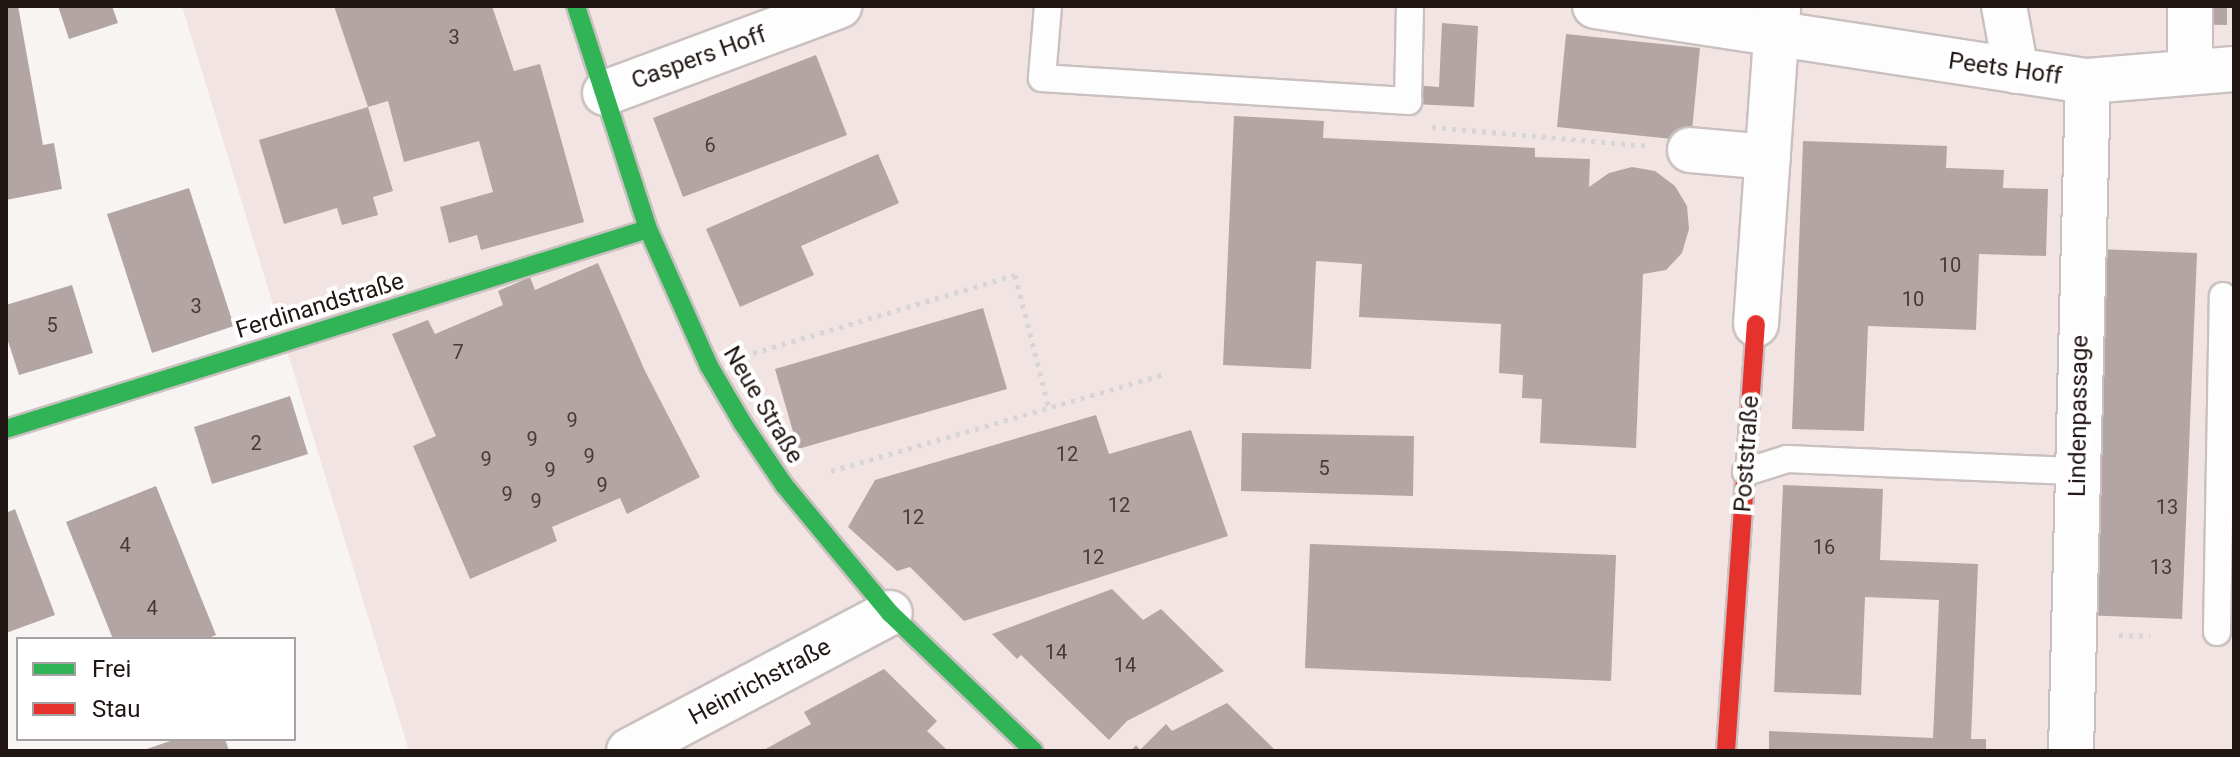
<!DOCTYPE html>
<html>
<head>
<meta charset="utf-8">
<style>
  body { margin:0 }
  #map { position:relative; width:2240px; height:757px; overflow:hidden; background:#f9f4f4; font-family:Roboto,sans-serif }
  div>[style] { position:absolute }
  [style*='--x'] { left:calc(var(--x)*1px); top:calc(var(--y)*1px); width:calc(var(--w)*1px); rotate:calc(var(--a)*1deg) }
  .built>* { inset:0; background:#f1e4e3 }
  .building>* { inset:0; background:#b3a5a3 }
  .path>* { height:5px; margin-top:-2.5px; transform-origin:0; background:repeating-linear-gradient(90deg,#d8d5d5 0 4px,transparent 0 10px) }
  .roads { filter:drop-shadow(2px 0 #c9c0bf) drop-shadow(-2px 0 #c9c0bf) drop-shadow(0 2px #c9c0bf) drop-shadow(0 -2px #c9c0bf) }
  .lane>* { height:26px; margin:-13px; padding:0 13px; transform-origin:13px; border-radius:13px; background:#fefdfd }
  .street>* { height:44px; margin:-22px; padding:0 22px; transform-origin:22px; border-radius:22px; background:#fefdfd }
  .fast>* { height:18px; margin:-9px; padding:0 9px; transform-origin:9px; border-radius:9px; background:#30b455 }
  .jam>* { height:18px; margin:-9px; padding:0 9px; transform-origin:9px; border-radius:9px; background:#e5322d }
  span { translate:-50% -50%; white-space:nowrap; text-align:center; line-height:1.15; -webkit-text-stroke:8px #fff; paint-order:stroke }
  .number-label { font-size:20px; color:#463a38 }
  .number-label span { -webkit-text-stroke-width:0 }
  .street-label { font-size:24px; color:#221614 }
  .frame { position:absolute; inset:0; border:8px solid #221614; pointer-events:none }
  .legend { position:absolute; left:16px; top:637px; width:280px; height:104px; box-sizing:border-box; background:#fff; border:2px solid #a7a2a1; margin:0; padding:10px 14px; list-style:none; font-size:24px; color:#221614 }
  .legend li { display:flex; align-items:center; gap:16px; height:40px }
  .legend b { width:40px; border:2px solid #a7a2a1 }
</style>
</head>
<body>
<div id="map">
  <div class="built">
    <div style="clip-path:polygon(182px 6px,2234px 6px,2234px 751px,409px 751px)"></div>
  </div>
  <div class="building">
    <div style="clip-path:polygon(6px 6px,18px 6px,43px 145px,54px 143px,62px 189px,6px 200px)"></div>
    <div style="clip-path:polygon(58px 6px,112px 6px,118px 23px,69px 39px)"></div>
    <div style="clip-path:polygon(334px 6px,492px 6px,514px 71px,540px 64px,584px 222px,481px 250px,477px 235px,449px 243px,440px 207px,493px 192px,479px 141px,404px 162px,388px 101px,368px 107px)"></div>
    <div style="clip-path:polygon(2166px 6px,2227px 6px,2227px 25px,2166px 24px)"></div>
    <div style="clip-path:polygon(1442px 23px,1478px 26px,1474px 107px,1413px 104px,1414px 85px,1439px 87px)"></div>
    <div style="clip-path:polygon(1566px 34px,1700px 48px,1691px 141px,1557px 127px)"></div>
    <div style="clip-path:polygon(816px 55px,847px 135px,683px 197px,653px 118px)"></div>
    <div style="clip-path:polygon(368px 107px,393px 191px,373px 197px,378px 215px,342px 225px,337px 208px,284px 224px,259px 140px)"></div>
    <div style="clip-path:polygon(1234px 116px,1324px 121px,1323px 138px,1535px 148px,1535px 157px,1590px 159px,1589px 187px,1609px 173px,1632px 167px,1655px 171px,1675px 186px,1687px 206px,1689px 229px,1682px 253px,1666px 270px,1643px 274px,1636px 448px,1540px 443px,1542px 399px,1522px 398px,1523px 375px,1499px 373px,1501px 324px,1359px 317px,1362px 264px,1316px 261px,1311px 369px,1223px 365px)"></div>
    <div style="clip-path:polygon(1803px 141px,1947px 146px,1946px 168px,2004px 170px,2003px 188px,2048px 189px,2046px 256px,1979px 254px,1976px 330px,1868px 326px,1864px 431px,1792px 429px)"></div>
    <div style="clip-path:polygon(878px 154px,899px 203px,801px 246px,814px 275px,740px 307px,706px 229px)"></div>
    <div style="clip-path:polygon(189px 188px,234px 326px,152px 353px,107px 214px)"></div>
    <div style="clip-path:polygon(2098px 249px,2197px 253px,2182px 619px,2082px 615px)"></div>
    <div style="clip-path:polygon(598px 263px,645px 371px,700px 477px,627px 514px,620px 498px,552px 527px,557px 541px,470px 579px,413px 446px,436px 436px,392px 334px,428px 320px,435px 334px,503px 305px,498px 291px,530px 277px,535px 290px)"></div>
    <div style="clip-path:polygon(72px 285px,93px 353px,19px 375px,6px 335px,6px 305px)"></div>
    <div style="clip-path:polygon(983px 308px,1007px 389px,798px 449px,775px 369px)"></div>
    <div style="clip-path:polygon(290px 396px,308px 454px,212px 484px,194px 427px)"></div>
    <div style="clip-path:polygon(1096px 415px,1109px 454px,1191px 430px,1228px 536px,964px 621px,910px 567px,897px 571px,848px 527px,875px 480px)"></div>
    <div style="clip-path:polygon(1242px 433px,1414px 436px,1413px 496px,1241px 491px)"></div>
    <div style="clip-path:polygon(1783px 485px,1883px 489px,1880px 560px,1978px 564px,1971px 739px,1986px 739px,1986px 751px,1769px 751px,1769px 731px,1933px 738px,1939px 600px,1865px 597px,1861px 695px,1774px 692px)"></div>
    <div style="clip-path:polygon(156px 486px,216px 635px,206px 639px,113px 639px,66px 522px)"></div>
    <div style="clip-path:polygon(15px 509px,55px 615px,6px 633px,6px 513px)"></div>
    <div style="clip-path:polygon(1310px 544px,1616px 555px,1611px 681px,1305px 668px)"></div>
    <div style="clip-path:polygon(1112px 589px,1143px 620px,1161px 609px,1224px 671px,1127px 721px,1109px 740px,1021px 655px,1017px 659px,992px 634px)"></div>
    <div style="clip-path:polygon(884px 669px,937px 721px,927px 731px,948px 751px,762px 751px,811px 724px,804px 712px)"></div>
    <div style="clip-path:polygon(1227px 703px,1276px 751px,1131px 751px,1136px 745px,1140px 750px,1166px 724px,1172px 731px)"></div>
    <div style="clip-path:polygon(176px 739px,225px 739px,229px 751px,141px 751px)"></div>
  </div>
  <div class="path">
    <div style="--x:1432;--y:127;--w:218;--a:5"></div>
    <div style="--x:753;--y:353;--w:273;--a:-16.6"></div>
    <div style="--x:1015;--y:275;--w:137;--a:75.7"></div>
    <div style="--x:831;--y:471;--w:347;--a:-16.2"></div>
    <div style="--x:2119;--y:635;--w:31;--a:2"></div>
  </div>
  <div class="roads">
    <div class="lane">
      <div style="--x:1048;--y:6;--w:72;--a:94.8"></div>
      <div style="--x:1042;--y:78;--w:367;--a:3.6"></div>
      <div style="--x:1408;--y:101;--w:95;--a:-88.8"></div>
      <div style="--x:1746;--y:472;--w:43;--a:-17.6"></div>
      <div style="--x:1787;--y:459;--w:291;--a:2.4"></div>
      <div style="--x:2217;--y:632;--w:336;--a:-89"></div>
    </div>
    <div class="street">
      <div style="--x:1595;--y:6;--w:499;--a:8.7"></div>
      <div style="--x:2088;--y:81;--w:146;--a:-4.7"></div>
      <div style="--x:2004;--y:6;--w:66;--a:79.5"></div>
      <div style="--x:2190;--y:72;--w:66;--a:-90"></div>
      <div style="--x:605;--y:93;--w:250;--a:-20.4"></div>
      <div style="--x:1690;--y:150;--w:78;--a:5.1"></div>
      <div style="--x:1756;--y:324;--w:319;--a:-86"></div>
      <div style="--x:629;--y:751;--w:295;--a:-27.9"></div>
      <div style="--x:2071;--y:751;--w:670;--a:-88.55"></div>
    </div>
    <div class="fast">
      <div style="--x:576;--y:6;--w:234;--a:72.1"></div>
      <div style="--x:648;--y:229;--w:150;--a:66"></div>
      <div style="--x:709;--y:366;--w:67;--a:59.6"></div>
      <div style="--x:743;--y:424;--w:73;--a:56.1"></div>
      <div style="--x:784;--y:485;--w:166;--a:50.4"></div>
      <div style="--x:890;--y:613;--w:199;--a:43.8"></div>
      <div style="--x:6;--y:429;--w:672;--a:-17.3"></div>
    </div>
    <div class="jam">
      <div style="--x:1726;--y:751;--w:428;--a:-86"></div>
    </div>
  </div>
  <div class="number-label">
    <span style="left:454px;top:37px">3</span>
    <span style="left:710px;top:145px">6</span>
    <span style="left:1950px;top:265px">10</span>
    <span style="left:1913px;top:299px">10</span>
    <span style="left:196px;top:306px">3</span>
    <span style="left:52px;top:325px">5</span>
    <span style="left:458px;top:352px">7</span>
    <span style="left:572px;top:420px">9</span>
    <span style="left:532px;top:439px">9</span>
    <span style="left:256px;top:443px">2</span>
    <span style="left:1067px;top:454px">12</span>
    <span style="left:589px;top:456px">9</span>
    <span style="left:486px;top:459px">9</span>
    <span style="left:1324px;top:468px">5</span>
    <span style="left:550px;top:470px">9</span>
    <span style="left:602px;top:485px">9</span>
    <span style="left:507px;top:494px">9</span>
    <span style="left:536px;top:501px">9</span>
    <span style="left:1119px;top:505px">12</span>
    <span style="left:2167px;top:507px">13</span>
    <span style="left:913px;top:517px">12</span>
    <span style="left:125px;top:545px">4</span>
    <span style="left:1824px;top:547px">16</span>
    <span style="left:1093px;top:557px">12</span>
    <span style="left:2161px;top:567px">13</span>
    <span style="left:152px;top:608px">4</span>
    <span style="left:1056px;top:652px">14</span>
    <span style="left:1125px;top:665px">14</span>
  </div>
  <div class="street-label">
    <span style="left:699px;top:58px;rotate:-20deg">Caspers Hoff</span>
    <span style="left:2005px;top:69px;rotate:8deg">Peets Hoff</span>
    <span style="left:320px;top:306px;rotate:-17deg">Ferdinandstraße</span>
    <span style="left:763px;top:405px;rotate:59deg">Neue Straße</span>
    <span style="left:2079px;top:416px;rotate:-89deg">Lindenpassage</span>
    <span style="left:1747px;top:454px;rotate:-86deg">Poststraße</span>
    <span style="left:760px;top:682px;rotate:-28deg">Heinrichstraße</span>
  </div>
  <div class="frame"></div>
  <ul class="legend">
  <li><b style="height:10px;background:#30b455"></b>Frei</li>
  <li><b style="height:10px;background:#e5322d"></b>Stau</li>
  </ul>
</div>
</body>
</html>
